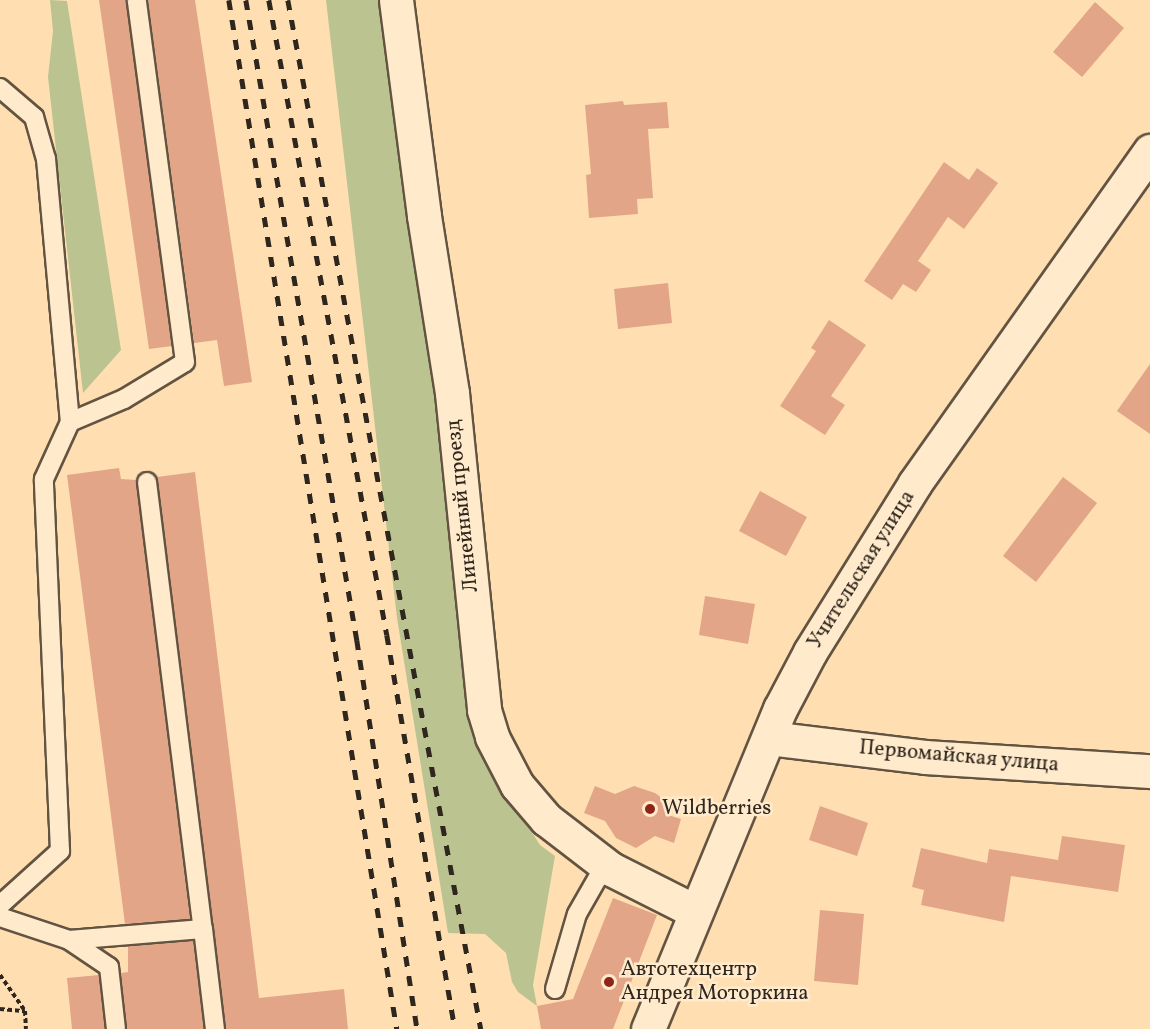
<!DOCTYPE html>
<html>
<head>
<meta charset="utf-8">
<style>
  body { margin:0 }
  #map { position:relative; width:1150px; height:1029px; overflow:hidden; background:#ffdfb1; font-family:Vollkorn,serif }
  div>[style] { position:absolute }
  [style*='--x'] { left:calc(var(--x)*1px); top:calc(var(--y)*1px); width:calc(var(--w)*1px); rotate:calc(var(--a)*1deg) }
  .green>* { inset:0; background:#bbc390 }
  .building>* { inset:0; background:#e2a588 }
  .path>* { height:4px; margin-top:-2px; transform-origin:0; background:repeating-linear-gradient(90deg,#2f261d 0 4.5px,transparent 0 7.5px) }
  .roads { filter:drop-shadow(2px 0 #635442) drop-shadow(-2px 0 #635442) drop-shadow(0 2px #635442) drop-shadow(0 -2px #635442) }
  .lane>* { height:18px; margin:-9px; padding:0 9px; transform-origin:9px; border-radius:9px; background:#ffeacc }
  .street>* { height:33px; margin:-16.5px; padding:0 16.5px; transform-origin:16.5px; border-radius:16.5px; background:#ffeacc }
  .secondary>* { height:33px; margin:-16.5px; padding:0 16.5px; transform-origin:16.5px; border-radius:16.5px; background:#ffeacc }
  .rail>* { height:4.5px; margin-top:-2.25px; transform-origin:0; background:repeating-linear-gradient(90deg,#2f261d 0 10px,transparent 0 20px) }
  .dots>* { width:16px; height:16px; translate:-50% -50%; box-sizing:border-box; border:3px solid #ffeacc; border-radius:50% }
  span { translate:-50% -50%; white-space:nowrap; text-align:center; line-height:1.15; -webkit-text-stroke:5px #ffeacc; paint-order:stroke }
  .street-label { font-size:21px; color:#2f261d }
  .poi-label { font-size:21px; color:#2f261d }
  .left { translate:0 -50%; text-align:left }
</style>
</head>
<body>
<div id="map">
  <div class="green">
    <div style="clip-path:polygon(50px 0,67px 1px,121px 350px,83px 393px,48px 77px,53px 31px)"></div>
    <div style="clip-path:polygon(326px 0,381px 0,445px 465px,470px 715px,484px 759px,540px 845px,555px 856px,533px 985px,537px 1006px,518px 992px,512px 982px,506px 953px,485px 934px,448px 933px,397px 618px)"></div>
  </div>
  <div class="building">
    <div style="clip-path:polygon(99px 0,126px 0,172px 346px,149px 349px)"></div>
    <div style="clip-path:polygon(148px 0,195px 0,252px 382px,224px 386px,217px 340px,194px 343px)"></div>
    <div style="clip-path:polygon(1095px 2px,1124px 28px,1082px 77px,1053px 52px)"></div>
    <div style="clip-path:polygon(623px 101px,624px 105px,667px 102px,669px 128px,648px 129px,653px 198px,637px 199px,638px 214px,589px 218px,586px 175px,591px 174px,585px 105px)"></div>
    <div style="clip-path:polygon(944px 162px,969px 180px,977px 168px,998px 183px,964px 229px,948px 217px,918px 261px,931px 270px,916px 292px,903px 284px,892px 300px,864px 281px)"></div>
    <div style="clip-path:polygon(668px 283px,672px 323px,618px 329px,614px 289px)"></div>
    <div style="clip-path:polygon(829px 320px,866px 345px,831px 396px,845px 405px,825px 435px,780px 406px,816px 351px,811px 348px)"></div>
    <div style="clip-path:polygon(1150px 364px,1150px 434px,1117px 411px)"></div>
    <div style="clip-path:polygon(119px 468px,121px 479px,136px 480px,190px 919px,125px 924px,67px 475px)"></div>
    <div style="clip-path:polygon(195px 472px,259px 998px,344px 989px,348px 1029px,226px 1029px,157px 477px)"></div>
    <div style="clip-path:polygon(1063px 477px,1097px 503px,1036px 582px,1003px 556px)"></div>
    <div style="clip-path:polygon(760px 491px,807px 517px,786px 556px,739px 531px)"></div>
    <div style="clip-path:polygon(705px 596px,755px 604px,748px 644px,699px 635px)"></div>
    <div style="clip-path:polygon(595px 786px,615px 794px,634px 786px,655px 793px,665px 800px,665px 814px,681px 819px,674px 843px,655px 836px,636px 848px,616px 838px,605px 821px,584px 813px)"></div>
    <div style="clip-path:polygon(820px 806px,868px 823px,857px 856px,809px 840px)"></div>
    <div style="clip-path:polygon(1062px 836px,1125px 845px,1118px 892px,1011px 876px,1004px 922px,921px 905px,924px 890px,912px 887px,921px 848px,987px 863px,989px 849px,1058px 860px)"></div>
    <div style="clip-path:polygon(613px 898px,657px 915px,613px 1029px,541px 1029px,537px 1006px,573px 999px)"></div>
    <div style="clip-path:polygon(820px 910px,864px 914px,858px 985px,814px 981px)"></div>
    <div style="clip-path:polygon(193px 941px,204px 1029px,127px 1029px,121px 973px,128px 972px,128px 946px)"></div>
    <div style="clip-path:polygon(99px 975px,105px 1029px,72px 1029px,67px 978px)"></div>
  </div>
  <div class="path">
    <div style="--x:0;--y:975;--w:44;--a:55.2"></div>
    <div style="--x:25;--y:1011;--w:18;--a:87"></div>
    <div style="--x:0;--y:1009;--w:25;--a:5"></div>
  </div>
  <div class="roads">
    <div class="lane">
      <div style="--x:0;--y:88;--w:45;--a:40.5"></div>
      <div style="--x:34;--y:117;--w:44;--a:74.1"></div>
      <div style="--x:46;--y:159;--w:264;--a:84.8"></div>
      <div style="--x:147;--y:482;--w:450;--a:82.9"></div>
      <div style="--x:0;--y:905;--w:81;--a:-42"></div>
      <div style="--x:60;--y:851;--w:372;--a:-92.5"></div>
      <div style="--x:44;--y:479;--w:63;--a:-65.5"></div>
      <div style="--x:70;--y:422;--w:59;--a:-23.1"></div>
      <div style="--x:124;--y:399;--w:71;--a:-31.2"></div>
      <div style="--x:185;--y:362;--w:365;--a:-97.6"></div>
      <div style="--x:0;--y:917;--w:73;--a:18.4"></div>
      <div style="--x:69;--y:940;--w:134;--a:-4.7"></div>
      <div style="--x:203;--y:929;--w:101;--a:83.2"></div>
      <div style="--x:69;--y:940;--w:48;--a:34"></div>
      <div style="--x:109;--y:967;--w:62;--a:83.6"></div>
      <div style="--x:555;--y:989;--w:78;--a:-73.7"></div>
      <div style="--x:577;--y:914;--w:56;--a:-60.3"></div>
    </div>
    <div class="street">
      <div style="--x:396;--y:0;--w:218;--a:82.6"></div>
      <div style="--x:424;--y:216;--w:179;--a:81"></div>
      <div style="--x:452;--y:393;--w:319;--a:84.2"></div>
      <div style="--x:484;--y:710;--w:28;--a:73"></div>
      <div style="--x:492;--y:737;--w:54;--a:62.5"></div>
      <div style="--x:517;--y:785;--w:45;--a:49.5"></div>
      <div style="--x:546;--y:819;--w:82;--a:37.6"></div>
      <div style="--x:611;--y:869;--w:95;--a:26.8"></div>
      <div style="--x:769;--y:738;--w:157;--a:6.9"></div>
      <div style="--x:925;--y:757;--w:225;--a:3.6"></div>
    </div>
    <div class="secondary">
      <div style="--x:648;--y:1029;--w:346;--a:-67.6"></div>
      <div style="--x:780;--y:709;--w:64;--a:-62.2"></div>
      <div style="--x:810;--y:652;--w:199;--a:-58.1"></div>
      <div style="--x:915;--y:483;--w:407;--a:-54.7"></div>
    </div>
  </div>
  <div class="rail">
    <div style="--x:229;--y:0;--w:1043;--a:80.73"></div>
    <div style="--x:246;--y:0;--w:650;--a:80.16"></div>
    <div style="--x:357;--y:640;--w:394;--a:81.2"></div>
    <div style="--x:269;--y:0;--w:646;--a:79.47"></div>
    <div style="--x:387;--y:635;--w:400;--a:80.2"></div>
    <div style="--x:288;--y:0;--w:1047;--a:79.38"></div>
  </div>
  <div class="dots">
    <div style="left:650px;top:809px;background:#8f2418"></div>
    <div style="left:609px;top:982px;background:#8f2418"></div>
  </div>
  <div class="street-label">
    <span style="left:463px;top:506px;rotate:-96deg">Линейный проезд</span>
    <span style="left:862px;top:570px;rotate:-58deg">Учительская улица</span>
    <span style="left:959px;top:757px;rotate:5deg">Первомайская улица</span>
  </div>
  <div class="poi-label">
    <span class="left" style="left:662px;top:809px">Wildberries</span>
    <span class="left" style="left:621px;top:982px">Автотехцентр<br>Андрея Моторкина</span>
  </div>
</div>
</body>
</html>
